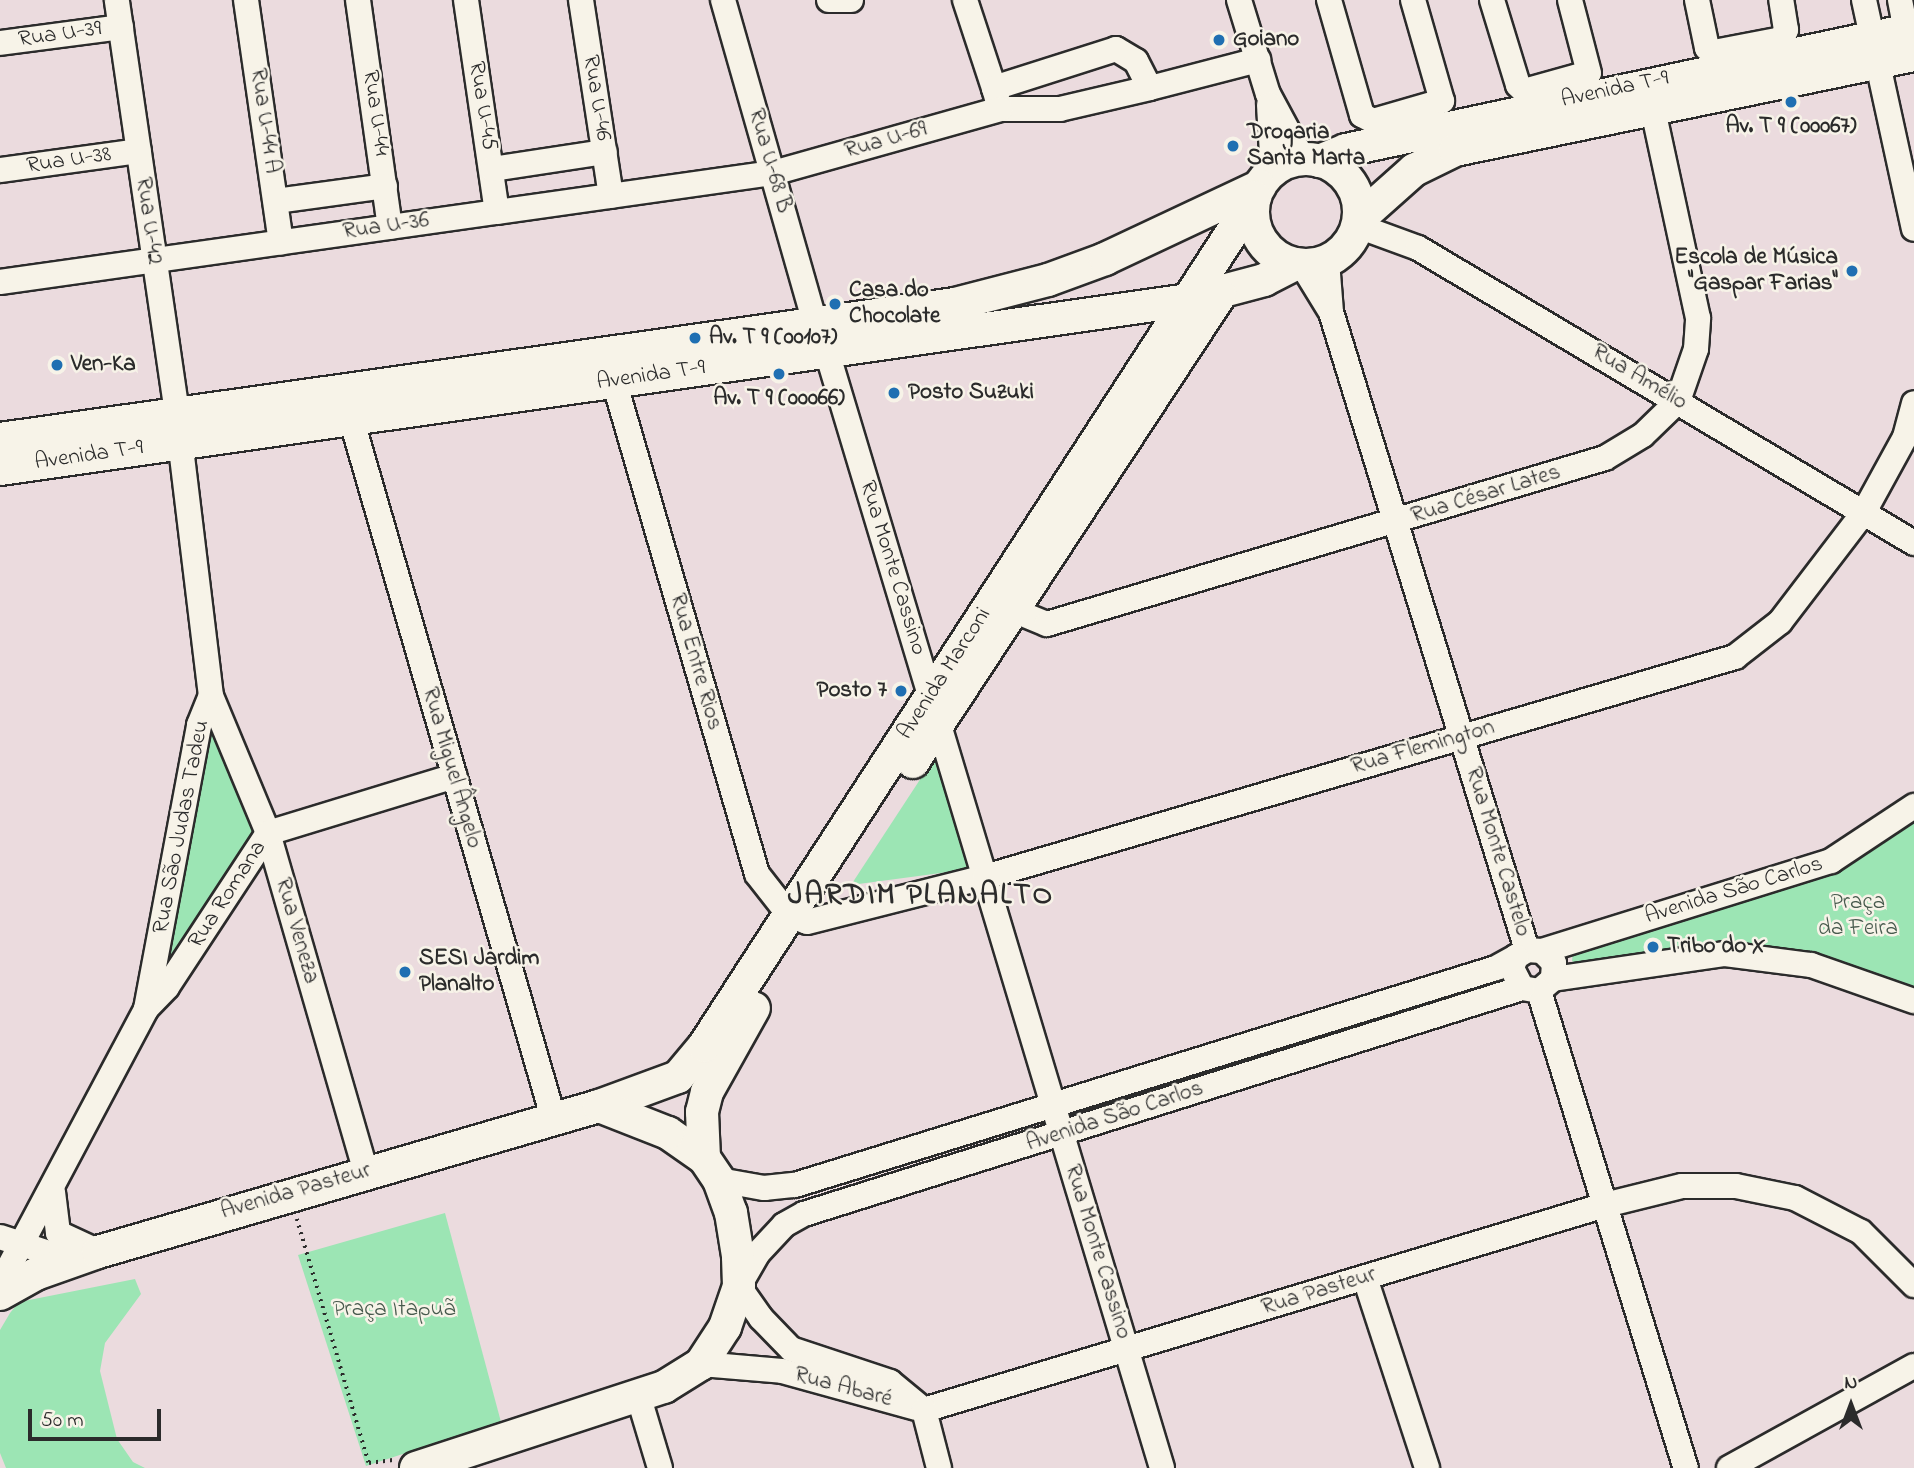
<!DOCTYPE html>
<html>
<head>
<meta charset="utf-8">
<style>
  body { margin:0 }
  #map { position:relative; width:1914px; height:1468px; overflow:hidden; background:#ebdbde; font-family:"Indie Flower",sans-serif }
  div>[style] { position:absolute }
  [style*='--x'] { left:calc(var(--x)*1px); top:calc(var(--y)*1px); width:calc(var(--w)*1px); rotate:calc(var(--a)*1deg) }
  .green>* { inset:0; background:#9ce5b4 }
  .path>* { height:3.5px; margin-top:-1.75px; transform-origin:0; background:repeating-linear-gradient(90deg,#2b2b2b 0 2px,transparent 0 7px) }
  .roads { filter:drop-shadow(2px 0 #2b2b2b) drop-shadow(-2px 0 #2b2b2b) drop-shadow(0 2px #2b2b2b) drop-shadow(0 -2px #2b2b2b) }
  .minor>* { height:24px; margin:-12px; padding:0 12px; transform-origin:12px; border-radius:12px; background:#f7f3e8 }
  .major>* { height:32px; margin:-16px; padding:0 16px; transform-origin:16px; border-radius:16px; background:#f7f3e8 }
  .major>.ring { margin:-16px; padding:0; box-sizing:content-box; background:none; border:32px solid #f7f3e8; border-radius:50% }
  .dots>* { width:19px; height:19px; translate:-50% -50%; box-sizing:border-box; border:4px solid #f7f3e8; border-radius:50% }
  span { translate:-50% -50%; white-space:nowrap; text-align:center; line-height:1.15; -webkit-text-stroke:5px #f7f3e8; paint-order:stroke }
  .street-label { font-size:23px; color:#2b2b2b }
  .poi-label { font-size:23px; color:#2b2b2b; font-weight:700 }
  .left { translate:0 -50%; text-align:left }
  .right { translate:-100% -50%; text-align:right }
  .park-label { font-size:23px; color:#475a4d }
  .district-label { font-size:30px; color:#2b2b2b; font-weight:700; letter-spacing:2px }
  .north { position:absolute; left:1816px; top:1370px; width:70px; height:70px; -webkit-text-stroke:5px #f7f3e8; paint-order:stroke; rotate:0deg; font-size:19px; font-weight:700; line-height:28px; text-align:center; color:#2b2b2b }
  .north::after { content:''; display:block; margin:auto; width:24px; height:32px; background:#2b2b2b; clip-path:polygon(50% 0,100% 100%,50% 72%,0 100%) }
  .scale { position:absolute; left:28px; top:1409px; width:133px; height:32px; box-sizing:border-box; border:4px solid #2b2b2b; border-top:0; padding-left:9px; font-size:21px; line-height:24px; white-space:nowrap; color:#2b2b2b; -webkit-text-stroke:5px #f7f3e8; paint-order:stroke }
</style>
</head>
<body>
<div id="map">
  <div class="green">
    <div style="clip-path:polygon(208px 716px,258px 831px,152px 992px)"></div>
    <div style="clip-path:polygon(940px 749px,971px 869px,851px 885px)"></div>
    <div style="clip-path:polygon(1914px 818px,1914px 992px,1813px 958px,1580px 966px,1572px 961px,1573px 951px)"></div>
    <div style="clip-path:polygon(445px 1213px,501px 1422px,366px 1466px,298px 1255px)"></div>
    <div style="clip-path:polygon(135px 1279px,141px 1294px,105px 1343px,100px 1371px,117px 1439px,133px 1462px,145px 1468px,6px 1468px,0 1453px,0 1330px,10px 1313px,19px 1302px)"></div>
  </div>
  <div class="path">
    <div style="--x:297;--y:1219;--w:254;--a:73.6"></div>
    <div style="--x:369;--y:1463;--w:24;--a:-7"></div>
  </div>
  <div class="roads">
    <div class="minor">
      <div style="--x:246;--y:0;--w:245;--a:81.8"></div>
      <div style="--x:358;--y:0;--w:229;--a:82"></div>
      <div style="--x:466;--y:0;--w:214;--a:81.7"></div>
      <div style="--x:581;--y:0;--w:198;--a:81.3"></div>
      <div style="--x:723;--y:0;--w:336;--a:74.1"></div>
      <div style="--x:829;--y:0;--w:22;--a:0"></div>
      <div style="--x:965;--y:0;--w:93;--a:71.8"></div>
      <div style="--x:1239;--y:0;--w:98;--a:72.9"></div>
      <div style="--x:1268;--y:94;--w:74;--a:61.7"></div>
      <div style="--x:1329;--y:0;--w:120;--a:74"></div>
      <div style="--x:1362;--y:115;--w:13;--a:29"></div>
      <div style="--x:1373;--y:121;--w:72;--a:-16.2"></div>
      <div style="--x:1442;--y:101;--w:105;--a:-106"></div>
      <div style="--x:1492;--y:0;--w:89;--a:73"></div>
      <div style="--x:1518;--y:85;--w:8;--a:45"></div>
      <div style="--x:1524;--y:91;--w:67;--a:-15.5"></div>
      <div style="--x:1589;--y:73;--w:75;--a:-104.6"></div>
      <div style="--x:1697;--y:0;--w:49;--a:78.2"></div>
      <div style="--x:1707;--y:48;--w:8;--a:30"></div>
      <div style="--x:1714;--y:52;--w:69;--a:-10.8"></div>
      <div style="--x:1782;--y:39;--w:10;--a:-66"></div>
      <div style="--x:1786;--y:30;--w:30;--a:-99"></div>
      <div style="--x:1864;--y:0;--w:234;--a:77.7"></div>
      <div style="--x:1900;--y:0;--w:31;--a:79"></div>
      <div style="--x:0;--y:43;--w:122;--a:-7.5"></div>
      <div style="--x:1116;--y:49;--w:23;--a:31"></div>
      <div style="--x:1136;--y:61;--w:30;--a:63"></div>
      <div style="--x:1150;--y:88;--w:92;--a:166.9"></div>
      <div style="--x:1060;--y:109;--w:60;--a:180"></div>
      <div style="--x:1000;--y:109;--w:22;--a:-106"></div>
      <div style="--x:994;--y:88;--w:128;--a:-17.7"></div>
      <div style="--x:1150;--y:88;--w:112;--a:-14.5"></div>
      <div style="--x:1269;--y:105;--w:66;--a:86.5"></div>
      <div style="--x:492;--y:169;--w:114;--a:-8.6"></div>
      <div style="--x:0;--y:170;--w:140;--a:-7.8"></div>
      <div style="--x:276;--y:201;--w:110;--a:-7.8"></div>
      <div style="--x:1358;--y:226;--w:64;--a:20.1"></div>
      <div style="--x:1418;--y:248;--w:577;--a:30.74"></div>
      <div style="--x:1327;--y:261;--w:51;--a:85.5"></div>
      <div style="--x:1331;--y:312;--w:667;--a:72.92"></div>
      <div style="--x:1302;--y:265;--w:52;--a:58.5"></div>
      <div style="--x:0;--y:282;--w:781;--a:-8.03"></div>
      <div style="--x:773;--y:173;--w:236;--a:-15.7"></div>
      <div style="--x:827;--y:352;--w:1165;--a:73.29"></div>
      <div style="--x:614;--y:381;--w:513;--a:73.82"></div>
      <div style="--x:757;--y:874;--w:52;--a:52"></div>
      <div style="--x:789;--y:915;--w:19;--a:21"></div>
      <div style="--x:807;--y:922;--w:184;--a:-14.2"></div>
      <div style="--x:985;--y:877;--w:782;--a:-16.35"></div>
      <div style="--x:1735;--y:657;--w:57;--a:-37.9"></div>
      <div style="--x:1780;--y:622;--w:138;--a:-52.6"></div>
      <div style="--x:1864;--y:512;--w:85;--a:-61.3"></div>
      <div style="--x:1905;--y:437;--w:35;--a:-75"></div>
      <div style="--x:351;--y:418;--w:728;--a:73.88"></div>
      <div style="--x:998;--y:604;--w:53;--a:22.2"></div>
      <div style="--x:1047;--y:624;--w:582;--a:-16.57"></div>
      <div style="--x:1605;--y:458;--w:44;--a:-31.2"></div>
      <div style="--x:1643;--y:435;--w:49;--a:-44.2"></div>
      <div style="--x:1678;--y:401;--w:55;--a:-70.9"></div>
      <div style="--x:1696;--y:349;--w:31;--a:-86"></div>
      <div style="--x:1698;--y:318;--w:213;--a:-102.2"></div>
      <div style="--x:211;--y:696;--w:148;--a:67.4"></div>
      <div style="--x:268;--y:833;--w:353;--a:73.9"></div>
      <div style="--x:1542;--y:951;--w:17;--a:45"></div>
      <div style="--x:1554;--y:963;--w:16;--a:94"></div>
      <div style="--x:1553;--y:979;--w:18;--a:139"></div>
      <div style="--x:1539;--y:991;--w:17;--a:-170"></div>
      <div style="--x:1522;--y:988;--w:22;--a:-117"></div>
      <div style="--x:1512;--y:968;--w:12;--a:-70"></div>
      <div style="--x:1516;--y:957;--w:13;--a:-32"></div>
      <div style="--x:1527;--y:950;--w:15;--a:4"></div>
      <div style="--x:1542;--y:951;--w:303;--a:-17.3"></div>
      <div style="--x:1831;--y:861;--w:100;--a:-33.5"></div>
      <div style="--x:1553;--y:979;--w:174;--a:-8.3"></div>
      <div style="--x:1725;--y:954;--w:87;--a:7.3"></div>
      <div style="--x:1811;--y:965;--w:109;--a:19.3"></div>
      <div style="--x:1539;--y:991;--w:499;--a:72.9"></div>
      <div style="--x:146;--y:1009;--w:30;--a:-46"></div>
      <div style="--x:167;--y:987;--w:184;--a:-56.7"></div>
      <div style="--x:268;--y:833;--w:195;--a:-17"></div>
      <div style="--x:719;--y:1180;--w:46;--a:10.1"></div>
      <div style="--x:764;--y:1188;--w:31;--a:-6"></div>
      <div style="--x:795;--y:1185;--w:734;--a:-17.2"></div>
      <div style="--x:1496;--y:968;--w:23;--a:-29"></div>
      <div style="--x:53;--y:1192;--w:41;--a:83"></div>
      <div style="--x:58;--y:1233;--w:41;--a:24.7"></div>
      <div style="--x:0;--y:1237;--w:55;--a:18.1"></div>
      <div style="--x:52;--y:1254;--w:28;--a:4"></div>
      <div style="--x:1365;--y:1278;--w:200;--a:71.9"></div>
      <div style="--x:0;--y:1284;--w:311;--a:-62"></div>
      <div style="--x:146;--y:1009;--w:289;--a:-79.4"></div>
      <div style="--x:199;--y:725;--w:31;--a:-68"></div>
      <div style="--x:211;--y:696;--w:285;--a:-96.9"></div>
      <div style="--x:177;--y:413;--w:417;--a:-98.3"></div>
      <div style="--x:701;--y:1364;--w:81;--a:4.9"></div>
      <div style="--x:782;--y:1371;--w:139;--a:15.4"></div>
      <div style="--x:639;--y:1398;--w:73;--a:73.3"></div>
      <div style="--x:924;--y:1410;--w:44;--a:-140.5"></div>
      <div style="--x:890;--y:1382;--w:104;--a:-161.6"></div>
      <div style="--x:791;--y:1349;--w:43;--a:-134.1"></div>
      <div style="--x:761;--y:1318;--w:39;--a:-125"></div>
      <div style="--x:739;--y:1286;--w:38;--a:-60"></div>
      <div style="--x:758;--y:1253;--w:38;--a:-47"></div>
      <div style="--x:784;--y:1225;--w:23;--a:-29"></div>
      <div style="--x:804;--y:1214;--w:753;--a:-17.47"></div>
      <div style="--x:924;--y:1410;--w:711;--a:-16.75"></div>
      <div style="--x:1605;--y:1205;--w:79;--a:-13.9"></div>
      <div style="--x:1682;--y:1186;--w:54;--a:0"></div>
      <div style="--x:1736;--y:1186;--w:60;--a:11.5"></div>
      <div style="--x:1795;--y:1198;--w:74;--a:27.3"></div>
      <div style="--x:1861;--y:1232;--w:75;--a:45"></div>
      <div style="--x:924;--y:1410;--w:60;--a:75.5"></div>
      <div style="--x:1729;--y:1468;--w:211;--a:-28.9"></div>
    </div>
    <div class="major">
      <div class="ring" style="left:1253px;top:159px;width:74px;height:74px"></div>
      <div style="--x:1319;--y:161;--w:29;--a:-22"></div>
      <div style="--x:1346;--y:150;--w:581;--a:-12.03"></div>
      <div style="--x:1359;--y:219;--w:74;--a:-41.7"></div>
      <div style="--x:1414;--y:170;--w:46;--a:-26"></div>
      <div style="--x:1455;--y:150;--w:469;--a:-11.7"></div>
      <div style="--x:0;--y:439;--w:964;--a:-8.05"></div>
      <div style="--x:955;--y:304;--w:96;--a:-14.5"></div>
      <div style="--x:1048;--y:280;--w:61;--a:-20.2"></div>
      <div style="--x:1105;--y:259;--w:171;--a:-25.2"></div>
      <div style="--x:0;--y:469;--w:1201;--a:-8.09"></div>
      <div style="--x:1189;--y:300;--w:78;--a:-14.9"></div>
      <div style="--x:1264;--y:280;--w:35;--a:-27"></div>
      <div style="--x:913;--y:762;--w:559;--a:-56.68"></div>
      <div style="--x:704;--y:1158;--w:46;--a:-92.5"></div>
      <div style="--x:702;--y:1112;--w:21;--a:-76"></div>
      <div style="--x:707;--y:1092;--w:96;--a:-60.8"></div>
      <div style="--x:0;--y:1294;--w:41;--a:-29.1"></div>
      <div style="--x:36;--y:1274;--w:66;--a:-19.5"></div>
      <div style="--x:98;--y:1252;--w:522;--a:-16.25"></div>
      <div style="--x:599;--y:1106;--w:84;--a:-20.2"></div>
      <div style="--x:678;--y:1077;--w:40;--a:-50"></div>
      <div style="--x:704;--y:1046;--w:1012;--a:-57.02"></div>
      <div style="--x:416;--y:1468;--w:261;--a:-18.1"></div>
      <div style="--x:664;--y:1387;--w:44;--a:-31.9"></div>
      <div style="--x:701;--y:1364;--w:44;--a:-57"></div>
      <div style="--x:725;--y:1327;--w:43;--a:-71.1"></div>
      <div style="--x:739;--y:1286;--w:30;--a:-92"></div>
      <div style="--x:738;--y:1256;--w:44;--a:-99.2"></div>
      <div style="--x:731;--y:1213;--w:35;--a:-110"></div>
      <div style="--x:719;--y:1180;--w:27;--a:-124"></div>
      <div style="--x:704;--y:1158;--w:44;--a:-145.2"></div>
      <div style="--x:668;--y:1133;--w:74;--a:-158.6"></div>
    </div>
  </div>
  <div class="dots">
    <div style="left:1219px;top:40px;background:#1f6fb2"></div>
    <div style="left:1791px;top:102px;background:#1f6fb2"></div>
    <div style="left:1233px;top:146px;background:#1f6fb2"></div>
    <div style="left:1852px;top:271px;background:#1f6fb2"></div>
    <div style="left:835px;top:304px;background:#1f6fb2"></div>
    <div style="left:695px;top:338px;background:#1f6fb2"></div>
    <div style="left:57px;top:365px;background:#1f6fb2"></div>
    <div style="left:779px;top:374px;background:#1f6fb2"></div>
    <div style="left:894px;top:393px;background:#1f6fb2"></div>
    <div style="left:901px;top:691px;background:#1f6fb2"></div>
    <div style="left:1653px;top:947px;background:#1f6fb2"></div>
    <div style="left:405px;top:972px;background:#1f6fb2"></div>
  </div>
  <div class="street-label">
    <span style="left:60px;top:35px;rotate:-8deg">Rua U-39</span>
    <span style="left:1615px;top:90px;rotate:-12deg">Avenida T-9</span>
    <span style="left:596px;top:98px;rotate:81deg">Rua U-46</span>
    <span style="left:482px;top:106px;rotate:81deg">Rua U-45</span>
    <span style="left:375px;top:113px;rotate:82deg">Rua U-44</span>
    <span style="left:264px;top:121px;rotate:82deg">Rua U-44 A</span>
    <span style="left:886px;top:141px;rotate:-16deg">Rua U-69</span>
    <span style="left:69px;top:161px;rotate:-8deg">Rua U-38</span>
    <span style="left:769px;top:161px;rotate:74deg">Rua U-68 B</span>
    <span style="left:148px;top:221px;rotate:82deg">Rua U-42</span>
    <span style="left:386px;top:227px;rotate:-8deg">Rua U-36</span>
    <span style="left:651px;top:376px;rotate:-8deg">Avenida T-9</span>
    <span style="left:1639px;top:378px;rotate:31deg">Rua Amélio</span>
    <span style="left:89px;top:456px;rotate:-8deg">Avenida T-9</span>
    <span style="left:1486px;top:495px;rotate:-17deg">Rua César Lates</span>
    <span style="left:892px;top:568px;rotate:73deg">Rua Monte Cassino</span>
    <span style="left:695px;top:662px;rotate:74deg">Rua Entre Rios</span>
    <span style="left:945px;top:674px;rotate:-57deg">Avenida Marconi</span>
    <span style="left:1423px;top:748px;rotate:-16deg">Rua Flemington</span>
    <span style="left:451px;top:768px;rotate:74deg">Rua Miguel Ângelo</span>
    <span style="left:182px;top:827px;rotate:-79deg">Rua São Judas Tadeu</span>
    <span style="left:1497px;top:852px;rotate:73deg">Rua Monte Castelo</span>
    <span style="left:1734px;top:891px;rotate:-17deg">Avenida São Carlos</span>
    <span style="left:228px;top:895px;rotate:-57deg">Rua Romana</span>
    <span style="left:296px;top:931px;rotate:74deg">Rua Veneza</span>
    <span style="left:1115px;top:1117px;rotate:-18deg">Avenida São Carlos</span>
    <span style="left:296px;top:1192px;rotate:-16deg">Avenida Pasteur</span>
    <span style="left:1097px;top:1252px;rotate:73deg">Rua Monte Cassino</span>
    <span style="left:1319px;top:1292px;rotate:-17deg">Rua Pasteur</span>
    <span style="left:843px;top:1388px;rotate:15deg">Rua Abaré</span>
  </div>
  <div class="poi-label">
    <span class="left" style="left:1233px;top:40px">Goiano</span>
    <span style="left:1791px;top:127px">Av. T 9 (00067)</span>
    <span class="left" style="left:1247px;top:146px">Drogaria<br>Santa Marta</span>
    <span class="right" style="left:1838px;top:271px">Escola de Música<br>"Gaspar Farias"</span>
    <span class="left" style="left:849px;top:304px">Casa do<br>Chocolate</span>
    <span class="left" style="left:709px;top:338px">Av. T 9 (00107)</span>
    <span class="left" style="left:71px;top:365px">Ven-Ka</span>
    <span class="left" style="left:908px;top:393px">Posto Suzuki</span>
    <span style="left:779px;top:399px">Av. T 9 (00066)</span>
    <span class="right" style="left:887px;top:691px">Posto 7</span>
    <span class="left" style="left:1667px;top:947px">Tribo do X</span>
    <span class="left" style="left:419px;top:972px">SESI Jardim<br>Planalto</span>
  </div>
  <div class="park-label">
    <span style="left:1858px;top:916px">Praça<br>da Feira</span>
    <span style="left:394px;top:1310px">Praça Itapuã</span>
  </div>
  <div class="district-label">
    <span style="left:921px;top:896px">JARDIM PLANALTO</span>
  </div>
  <div class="north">N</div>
  <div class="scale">50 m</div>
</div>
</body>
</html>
